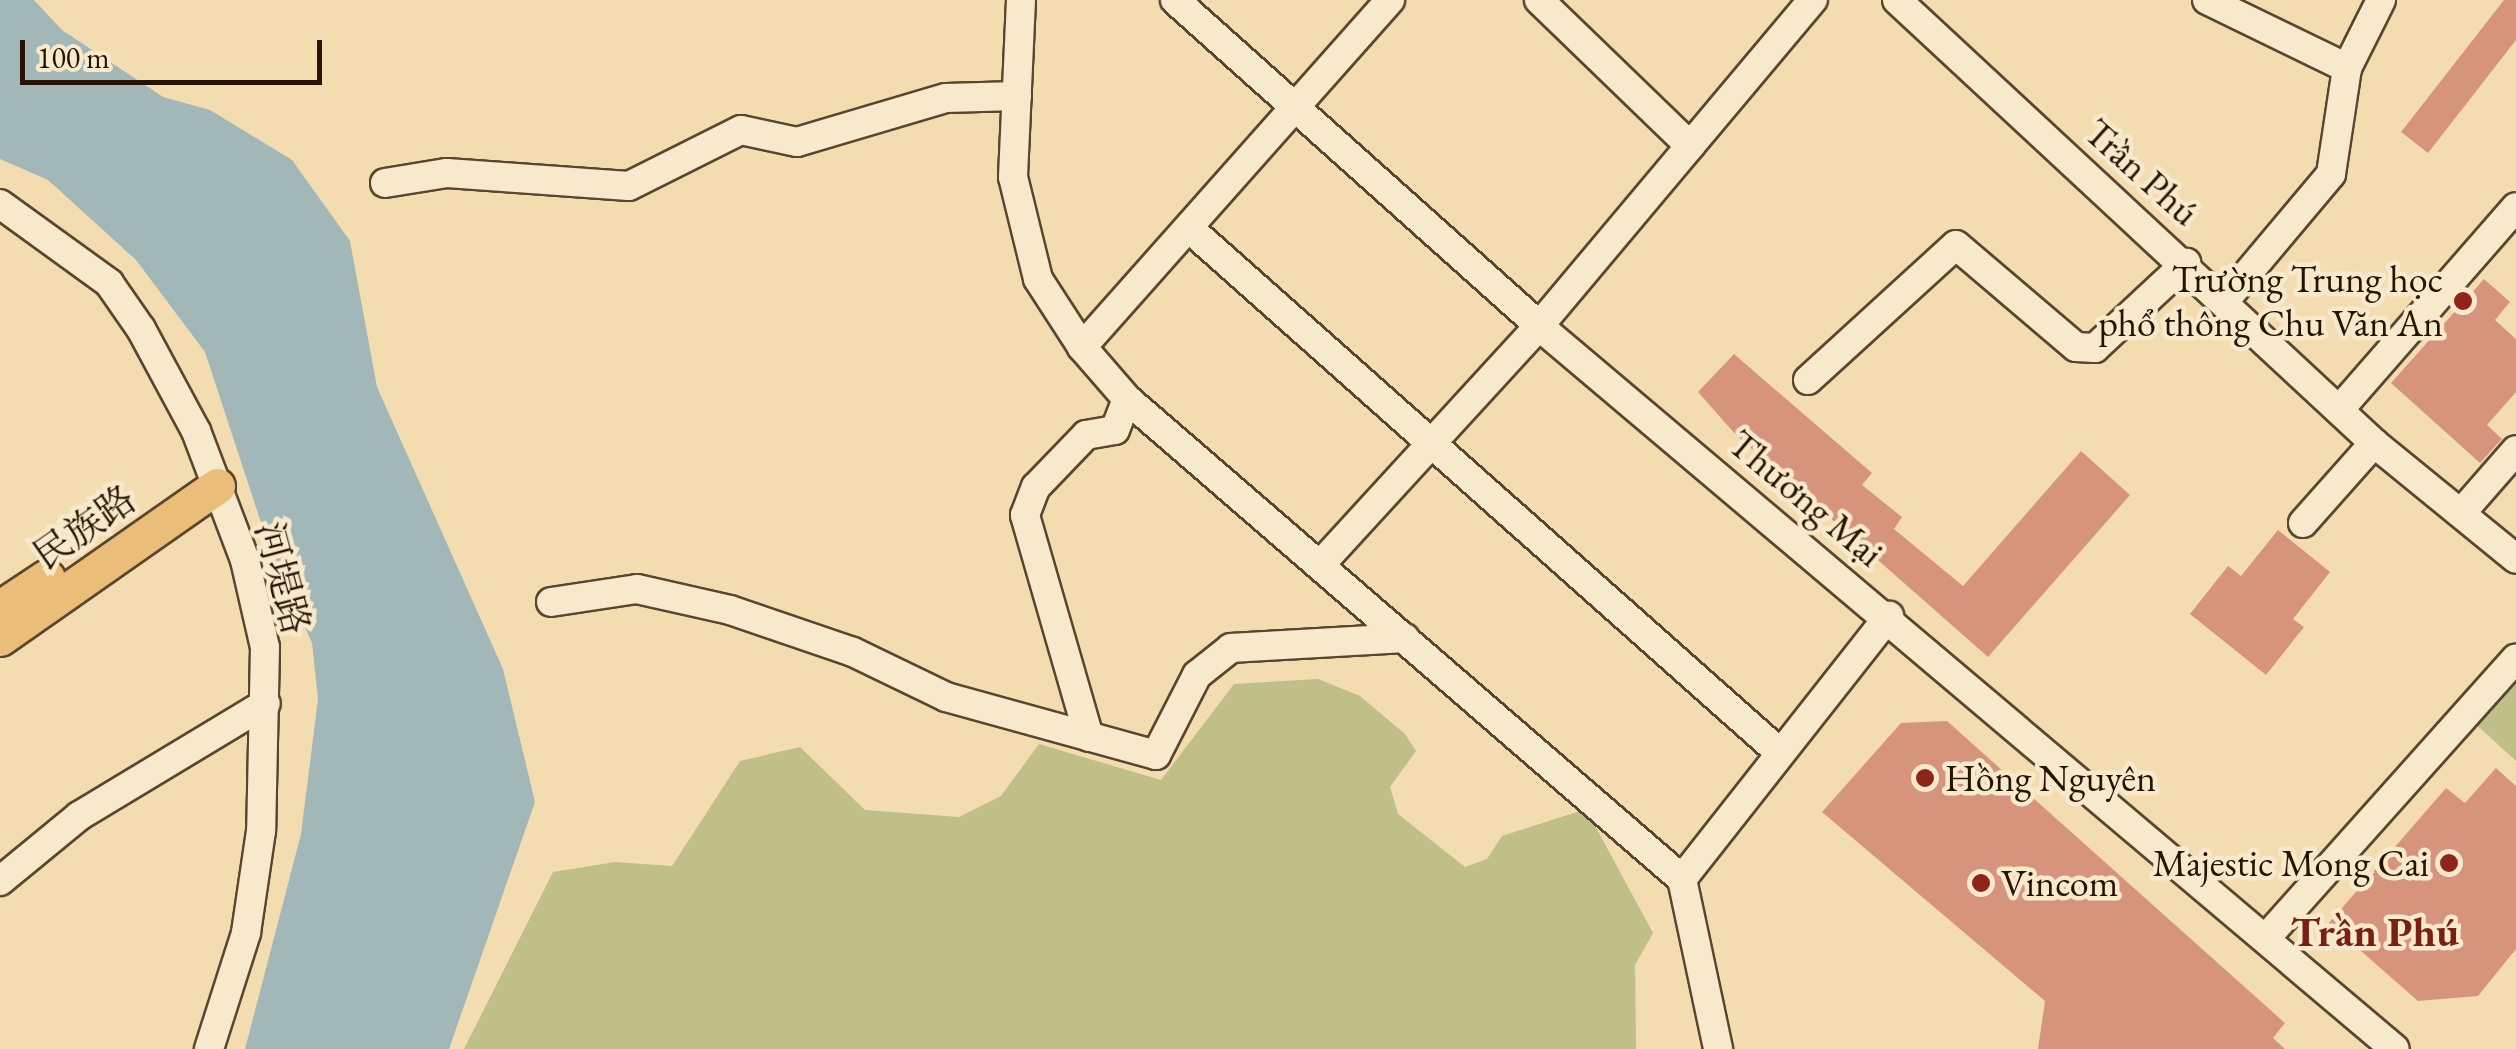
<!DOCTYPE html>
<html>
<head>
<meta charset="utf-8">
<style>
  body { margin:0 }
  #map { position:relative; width:2516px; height:1049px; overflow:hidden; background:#f3ddb0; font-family:"EB Garamond","Noto Serif SC",serif }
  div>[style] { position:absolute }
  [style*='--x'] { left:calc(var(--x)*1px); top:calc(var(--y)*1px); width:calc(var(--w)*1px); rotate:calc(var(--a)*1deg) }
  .green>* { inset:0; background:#c0bf88 }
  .water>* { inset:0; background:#a2b8b8 }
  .building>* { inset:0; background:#d7947d }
  .roads { filter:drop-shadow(2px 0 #5a462e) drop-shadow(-2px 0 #5a462e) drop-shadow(0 2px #5a462e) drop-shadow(0 -2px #5a462e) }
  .minor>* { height:28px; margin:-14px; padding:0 14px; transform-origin:14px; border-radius:14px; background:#f7e9cc }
  .major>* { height:35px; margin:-17.5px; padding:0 17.5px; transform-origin:17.5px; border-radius:17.5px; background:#eabe78 }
  .dots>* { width:28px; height:28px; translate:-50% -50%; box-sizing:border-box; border:5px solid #f7e9cc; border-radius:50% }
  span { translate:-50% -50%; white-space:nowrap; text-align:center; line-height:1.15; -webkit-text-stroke:9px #f7e9cc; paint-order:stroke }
  .street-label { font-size:38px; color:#271302 }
  .poi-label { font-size:38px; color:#271302 }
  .right { translate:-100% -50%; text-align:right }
  .left { translate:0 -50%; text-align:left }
  .quarter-label { font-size:42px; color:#7a1f14; font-weight:700 }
  .scale { position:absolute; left:20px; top:40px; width:302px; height:45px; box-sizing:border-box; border:5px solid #271302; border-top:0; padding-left:12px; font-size:30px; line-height:35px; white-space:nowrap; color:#271302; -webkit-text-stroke:8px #f7e9cc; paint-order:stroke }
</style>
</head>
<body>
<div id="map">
  <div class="green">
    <div style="clip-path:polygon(2516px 667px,2516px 761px,2469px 718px)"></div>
    <div style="clip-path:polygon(1318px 679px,1360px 696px,1405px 734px,1416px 751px,1390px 787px,1398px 814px,1465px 867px,1487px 859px,1502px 836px,1586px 809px,1653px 933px,1635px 965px,1636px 1049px,464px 1049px,553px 872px,615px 862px,672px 866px,740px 761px,800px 747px,865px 810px,959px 817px,1001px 796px,1039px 744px,1161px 780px,1234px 684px)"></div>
  </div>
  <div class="water">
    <div style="clip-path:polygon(0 0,34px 0,62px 30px,163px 97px,210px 110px,292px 160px,350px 241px,377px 387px,503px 669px,535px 802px,449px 1049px,245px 1049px,301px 834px,318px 699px,312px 643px,269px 547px,205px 352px,136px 260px,48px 180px,0 159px)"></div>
  </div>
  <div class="building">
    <div style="clip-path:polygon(2504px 0,2516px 0,2516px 40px,2428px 153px,2401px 132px)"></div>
    <div style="clip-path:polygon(2484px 279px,2510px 302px,2495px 320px,2516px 339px,2516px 392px,2487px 425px,2502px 439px,2480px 463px,2391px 383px)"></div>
    <div style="clip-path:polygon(1734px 354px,1872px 473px,1862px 485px,1902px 517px,1894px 529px,1963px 586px,2081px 451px,2130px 495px,1988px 657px,1736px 435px,1698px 392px)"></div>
    <div style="clip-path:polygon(2278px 530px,2330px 572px,2293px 619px,2304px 627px,2266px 675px,2190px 614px,2228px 566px,2241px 576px)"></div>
    <div style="clip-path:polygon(1947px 721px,2285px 1023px,2273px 1038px,2285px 1049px,2038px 1049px,2045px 1001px,1822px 812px,1901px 723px)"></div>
    <div style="clip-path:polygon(2496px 768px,2516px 786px,2516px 949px,2478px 996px,2418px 1001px,2329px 923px,2446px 788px,2465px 803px)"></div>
  </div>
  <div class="roads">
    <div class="minor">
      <div style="--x:1021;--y:0;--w:177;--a:92.6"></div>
      <div style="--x:1013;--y:177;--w:105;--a:76.2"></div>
      <div style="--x:1038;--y:279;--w:81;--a:57.1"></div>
      <div style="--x:1082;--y:347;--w:69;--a:49.1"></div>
      <div style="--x:1127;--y:399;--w:734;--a:40.86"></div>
      <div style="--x:1682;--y:879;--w:174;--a:78"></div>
      <div style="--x:1175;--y:0;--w:489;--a:41.8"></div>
      <div style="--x:1539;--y:326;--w:1120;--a:40.19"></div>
      <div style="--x:1539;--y:0;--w:210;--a:44"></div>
      <div style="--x:1897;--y:0;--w:651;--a:42.88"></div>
      <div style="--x:2374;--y:443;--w:183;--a:39.2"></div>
      <div style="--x:2207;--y:0;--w:156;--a:25.9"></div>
      <div style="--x:385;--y:183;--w:63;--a:-9.2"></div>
      <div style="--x:447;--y:173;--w:182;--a:4.1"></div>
      <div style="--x:629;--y:186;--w:125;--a:-26.6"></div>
      <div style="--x:741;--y:130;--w:57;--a:12.1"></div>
      <div style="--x:797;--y:142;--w:155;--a:-16.5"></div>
      <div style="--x:946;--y:98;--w:71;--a:-1.6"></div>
      <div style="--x:0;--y:204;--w:135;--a:35.9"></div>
      <div style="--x:109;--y:283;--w:56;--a:55.2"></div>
      <div style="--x:141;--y:329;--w:116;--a:61.7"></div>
      <div style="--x:196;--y:431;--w:138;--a:69.2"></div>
      <div style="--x:245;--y:560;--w:89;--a:77.1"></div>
      <div style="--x:265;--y:647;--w:184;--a:91.2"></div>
      <div style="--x:261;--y:831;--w:103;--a:98.4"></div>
      <div style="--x:246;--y:933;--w:122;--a:107.7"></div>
      <div style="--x:1191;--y:230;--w:788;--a:41.6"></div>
      <div style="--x:2227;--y:298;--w:162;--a:-50"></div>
      <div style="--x:2331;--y:174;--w:107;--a:-81.4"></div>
      <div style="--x:2347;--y:68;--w:76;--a:-63.4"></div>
      <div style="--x:1082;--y:347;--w:464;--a:-48.4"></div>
      <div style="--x:1808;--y:380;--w:200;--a:-42.4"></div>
      <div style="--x:1956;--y:245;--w:157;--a:40.4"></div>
      <div style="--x:2076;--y:347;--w:19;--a:3"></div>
      <div style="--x:2095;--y:348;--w:125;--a:-43"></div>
      <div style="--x:2339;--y:410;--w:269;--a:-48.9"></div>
      <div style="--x:2462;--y:512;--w:82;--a:-48.9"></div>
      <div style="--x:2303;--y:523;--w:107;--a:-48.4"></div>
      <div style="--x:1320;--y:565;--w:324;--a:-47.5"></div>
      <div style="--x:1539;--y:326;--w:426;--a:-50"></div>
      <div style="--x:551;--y:602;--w:87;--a:-8.6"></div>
      <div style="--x:637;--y:589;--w:95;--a:12.7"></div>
      <div style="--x:730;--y:610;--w:130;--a:18.9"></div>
      <div style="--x:853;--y:652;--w:103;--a:25.8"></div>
      <div style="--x:946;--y:697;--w:218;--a:15.4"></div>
      <div style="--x:1156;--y:755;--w:90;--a:-62.9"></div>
      <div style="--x:1197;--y:675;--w:43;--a:-38.5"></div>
      <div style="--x:1231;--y:648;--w:174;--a:-3.3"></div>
      <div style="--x:1089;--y:737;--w:231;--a:-106.1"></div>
      <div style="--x:1025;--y:515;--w:30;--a:-69"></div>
      <div style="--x:1036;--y:487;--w:72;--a:-46.1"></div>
      <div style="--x:1086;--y:435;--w:29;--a:-10"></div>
      <div style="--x:1115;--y:430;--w:33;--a:-69"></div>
      <div style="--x:1682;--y:879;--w:335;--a:-51.8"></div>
      <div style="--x:0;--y:881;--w:102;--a:-39.4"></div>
      <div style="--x:79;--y:816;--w:218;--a:-31.1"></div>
      <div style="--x:2266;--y:938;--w:375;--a:-48.2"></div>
    </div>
    <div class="major">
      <div style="--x:0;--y:608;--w:56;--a:-33.4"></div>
      <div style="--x:0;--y:638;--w:265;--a:-35"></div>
    </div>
  </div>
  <div class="dots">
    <div style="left:2463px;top:301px;background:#8f2418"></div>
    <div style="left:1925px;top:778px;background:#8f2418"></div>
    <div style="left:2449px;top:863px;background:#8f2418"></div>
    <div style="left:1981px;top:883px;background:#8f2418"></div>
  </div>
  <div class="street-label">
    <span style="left:2142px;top:172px;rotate:42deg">Trần Phú</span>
    <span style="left:1806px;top:498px;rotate:40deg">Thương Mại</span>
    <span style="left:84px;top:527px;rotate:-35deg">民族路</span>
    <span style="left:283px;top:578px;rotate:75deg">河堤路</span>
  </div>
  <div class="poi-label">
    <span class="right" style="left:2443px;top:301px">Trường Trung học<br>phổ thông Chu Văn An</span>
    <span class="left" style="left:1945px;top:778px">Hồng Nguyên</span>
    <span class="right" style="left:2429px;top:863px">Majestic Mong Cai</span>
    <span class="left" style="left:2001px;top:883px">Vincom</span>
  </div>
  <div class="quarter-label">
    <span style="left:2375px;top:932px">Trần Phú</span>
  </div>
  <div class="scale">100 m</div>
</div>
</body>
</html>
